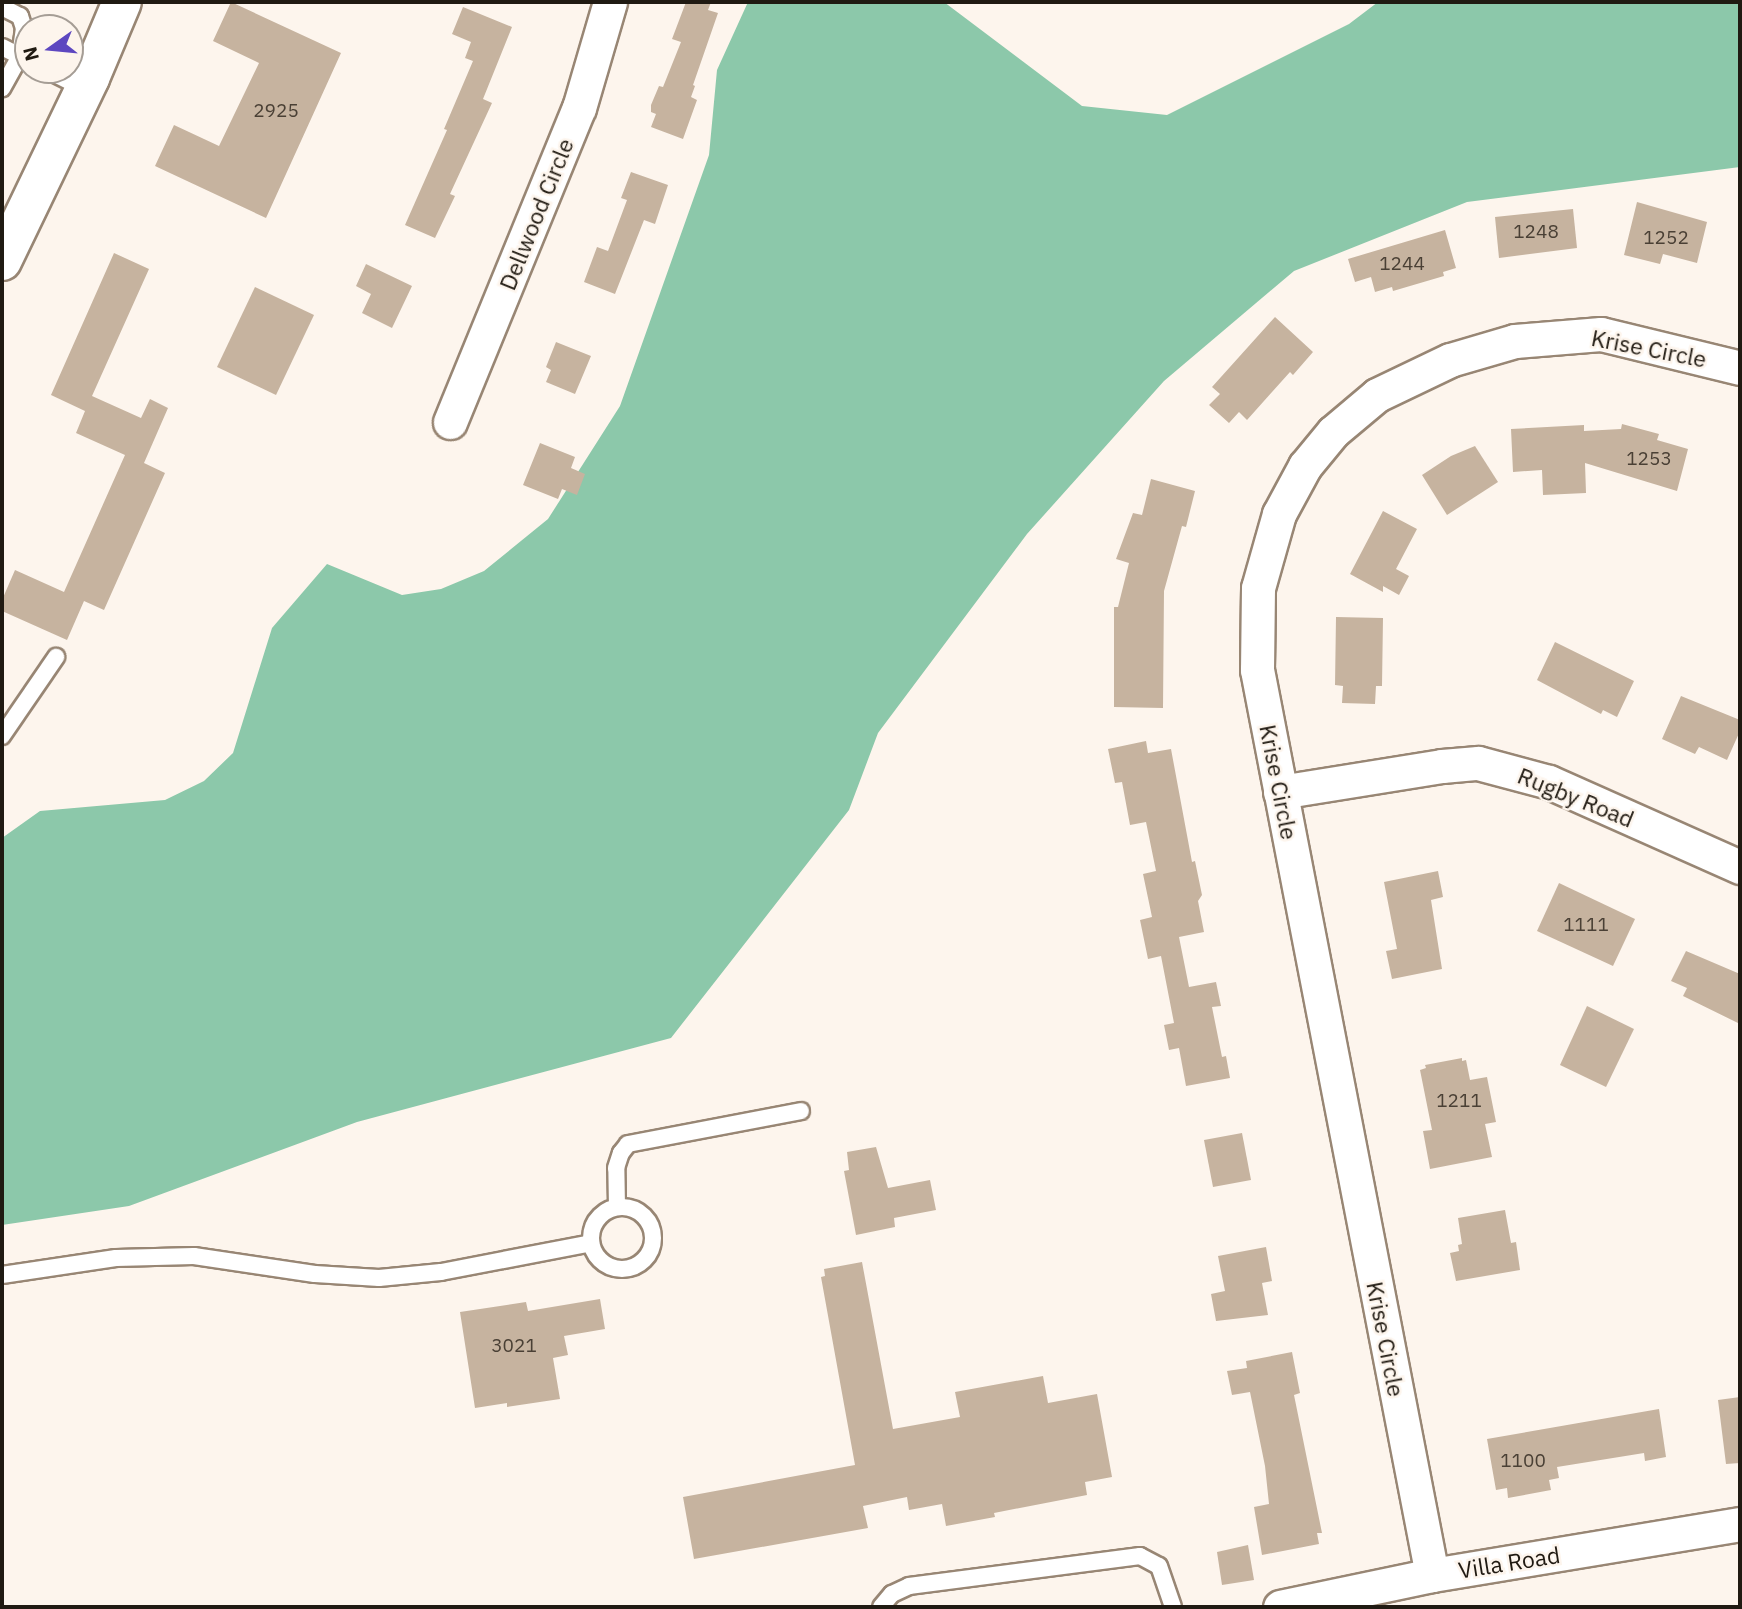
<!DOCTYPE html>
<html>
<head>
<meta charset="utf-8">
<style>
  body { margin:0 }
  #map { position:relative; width:1742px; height:1609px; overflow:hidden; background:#fdf5ed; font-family:"IBM Plex Sans",sans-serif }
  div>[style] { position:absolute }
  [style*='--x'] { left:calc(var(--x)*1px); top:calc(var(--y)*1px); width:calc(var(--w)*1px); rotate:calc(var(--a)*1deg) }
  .forest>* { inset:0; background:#8cc8aa }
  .building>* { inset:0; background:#c6b39f }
  .roads { filter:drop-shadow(2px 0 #988674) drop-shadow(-2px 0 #988674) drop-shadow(0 2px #988674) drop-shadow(0 -2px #988674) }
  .service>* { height:16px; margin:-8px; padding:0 8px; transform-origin:8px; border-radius:8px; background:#fff }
  .service>.ring { margin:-8px; padding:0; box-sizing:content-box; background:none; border:16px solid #fff; border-radius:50% }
  .minor>* { height:33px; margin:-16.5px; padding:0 16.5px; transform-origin:16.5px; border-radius:16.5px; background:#fff }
  .secondary>* { height:38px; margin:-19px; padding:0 19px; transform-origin:19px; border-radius:19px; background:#fff }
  span { translate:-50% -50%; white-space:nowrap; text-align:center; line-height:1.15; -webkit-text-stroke:5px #fdf5ed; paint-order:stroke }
  .number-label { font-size:19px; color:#4a4035 }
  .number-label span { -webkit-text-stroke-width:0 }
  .street-label { font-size:23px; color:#201a12 }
  .frame { position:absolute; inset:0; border:4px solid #201a12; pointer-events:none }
  .north { position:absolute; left:14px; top:14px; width:70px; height:70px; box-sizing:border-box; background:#fdf5ed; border:2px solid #a59d95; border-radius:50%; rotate:255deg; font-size:19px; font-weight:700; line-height:28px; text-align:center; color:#201a12 }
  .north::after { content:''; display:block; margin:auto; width:24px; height:32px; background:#5d47c0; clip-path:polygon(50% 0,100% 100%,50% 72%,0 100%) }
</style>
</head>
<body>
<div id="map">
  <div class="forest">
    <div style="clip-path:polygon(748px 2px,944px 2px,1082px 106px,1167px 115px,1349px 24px,1378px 2px,1740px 2px,1740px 167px,1467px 202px,1294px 271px,1164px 381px,1027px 534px,878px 733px,849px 810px,671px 1038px,357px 1122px,129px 1206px,2px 1225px,2px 838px,40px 811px,165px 800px,204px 781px,233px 753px,272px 628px,327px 564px,402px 595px,441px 589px,484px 571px,548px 519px,620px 406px,709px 155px,717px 70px)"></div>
  </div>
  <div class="building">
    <div style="clip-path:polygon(231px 2px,341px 53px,266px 218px,155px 166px,174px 125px,219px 146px,259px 63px,213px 41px)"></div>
    <div style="clip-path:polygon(686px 2px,711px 2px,708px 10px,718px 13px,693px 85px,695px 86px,691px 97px,697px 100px,683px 139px,651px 127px,656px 114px,651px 112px,651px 105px,659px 86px,663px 87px,681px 42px,672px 39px)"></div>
    <div style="clip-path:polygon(463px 7px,512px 27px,483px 99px,492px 103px,450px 194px,455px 196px,435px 238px,405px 225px,447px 130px,444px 129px,473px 61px,465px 58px,471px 42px,452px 34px)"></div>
    <div style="clip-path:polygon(631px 172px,668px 185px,655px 224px,644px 220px,615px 294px,584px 282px,597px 247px,608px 251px,627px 200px,621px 198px)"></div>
    <div style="clip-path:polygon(1637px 202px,1707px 222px,1697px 263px,1663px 254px,1660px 264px,1624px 255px)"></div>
    <div style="clip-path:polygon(1573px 209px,1577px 248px,1499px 258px,1495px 217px)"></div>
    <div style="clip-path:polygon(1445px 230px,1456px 268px,1443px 272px,1444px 276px,1393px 291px,1392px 287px,1375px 292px,1371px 277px,1355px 282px,1348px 259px)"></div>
    <div style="clip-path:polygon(114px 253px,149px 269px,92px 396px,141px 418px,150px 399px,168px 408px,144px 463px,165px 473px,104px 610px,84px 601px,67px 640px,2px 611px,2px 600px,15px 570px,64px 592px,125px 455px,76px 433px,85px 411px,51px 395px)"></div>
    <div style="clip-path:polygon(366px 264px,412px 286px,392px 328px,362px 313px,371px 294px,356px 286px)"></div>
    <div style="clip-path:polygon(255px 287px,314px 315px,276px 395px,217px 367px)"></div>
    <div style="clip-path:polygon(1275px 317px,1313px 352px,1293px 375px,1290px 372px,1247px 420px,1239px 412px,1229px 423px,1209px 405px,1220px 394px,1212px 387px)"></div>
    <div style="clip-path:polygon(556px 342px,591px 356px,575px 394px,546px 382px,551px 370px,546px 367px)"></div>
    <div style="clip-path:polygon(1622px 424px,1659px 434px,1657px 440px,1688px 449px,1677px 491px,1585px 463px,1586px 493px,1543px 495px,1542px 470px,1513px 472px,1511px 429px,1584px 425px,1584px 431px,1621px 429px)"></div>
    <div style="clip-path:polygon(540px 443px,575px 457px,571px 468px,585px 474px,577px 495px,562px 489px,558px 499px,523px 485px)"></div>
    <div style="clip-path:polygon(1475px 446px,1498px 482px,1447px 515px,1422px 475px,1451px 456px)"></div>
    <div style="clip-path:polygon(1151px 479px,1195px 491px,1186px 527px,1182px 526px,1164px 591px,1163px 708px,1114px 707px,1114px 607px,1118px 607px,1129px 563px,1116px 559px,1133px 513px,1142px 515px)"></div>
    <div style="clip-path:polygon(1383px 511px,1417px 529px,1396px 569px,1409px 576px,1399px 595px,1383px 586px,1383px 592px,1350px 574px)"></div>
    <div style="clip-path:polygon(1336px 617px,1383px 618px,1382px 686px,1376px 686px,1375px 704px,1342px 703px,1343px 686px,1335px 685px)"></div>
    <div style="clip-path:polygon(1555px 642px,1634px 681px,1617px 717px,1603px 710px,1601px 714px,1537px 680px)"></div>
    <div style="clip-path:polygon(1681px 696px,1740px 720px,1740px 731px,1727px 760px,1699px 747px,1695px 754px,1662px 739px)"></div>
    <div style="clip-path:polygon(1146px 741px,1148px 753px,1171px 749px,1192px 862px,1195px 861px,1202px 895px,1198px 901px,1204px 932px,1179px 937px,1189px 987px,1216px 982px,1221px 1006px,1212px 1007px,1222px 1057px,1226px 1056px,1230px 1078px,1186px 1086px,1179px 1048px,1169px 1050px,1164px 1025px,1174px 1023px,1161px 956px,1148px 959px,1140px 920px,1152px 917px,1143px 874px,1156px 871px,1146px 822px,1130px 825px,1122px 782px,1115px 783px,1108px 749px)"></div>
    <div style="clip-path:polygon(1438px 871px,1443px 897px,1431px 900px,1442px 969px,1392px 979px,1386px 951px,1397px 949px,1384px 882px)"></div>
    <div style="clip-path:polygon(1559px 883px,1635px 919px,1613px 966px,1537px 931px)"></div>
    <div style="clip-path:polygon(1686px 951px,1740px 974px,1740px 1024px,1683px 996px,1687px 988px,1671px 981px)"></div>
    <div style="clip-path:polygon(1587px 1006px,1634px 1029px,1606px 1087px,1560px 1065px)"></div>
    <div style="clip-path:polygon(1462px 1058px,1462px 1061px,1466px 1060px,1470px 1080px,1487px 1077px,1496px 1122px,1485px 1124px,1492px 1157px,1430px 1169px,1423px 1131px,1432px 1130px,1420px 1070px,1426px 1068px,1425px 1065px)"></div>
    <div style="clip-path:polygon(1242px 1133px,1251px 1180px,1213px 1187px,1204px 1140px)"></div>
    <div style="clip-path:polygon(876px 1147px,888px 1188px,930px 1180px,936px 1210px,894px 1218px,895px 1227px,856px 1235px,844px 1171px,849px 1170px,847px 1152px)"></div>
    <div style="clip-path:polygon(1505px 1210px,1511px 1243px,1516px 1242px,1520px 1270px,1456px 1281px,1450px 1253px,1459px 1251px,1458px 1245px,1462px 1244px,1458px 1218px)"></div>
    <div style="clip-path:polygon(1266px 1247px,1272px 1281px,1262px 1283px,1268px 1315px,1216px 1321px,1211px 1294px,1225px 1291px,1218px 1256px)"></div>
    <div style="clip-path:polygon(862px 1262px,893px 1429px,960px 1417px,955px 1392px,1043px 1376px,1048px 1403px,1097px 1394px,1112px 1477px,1085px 1482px,1087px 1495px,994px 1513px,995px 1517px,946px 1526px,942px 1504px,909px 1510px,907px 1497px,863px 1506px,868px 1528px,694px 1559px,683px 1497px,855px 1465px,821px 1277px,825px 1276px,824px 1269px)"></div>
    <div style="clip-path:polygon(600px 1299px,605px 1329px,564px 1336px,568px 1355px,553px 1358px,560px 1399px,507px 1407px,507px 1403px,475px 1408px,460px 1312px,526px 1302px,528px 1311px)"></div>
    <div style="clip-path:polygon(1292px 1352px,1300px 1393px,1294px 1395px,1322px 1533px,1317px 1533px,1319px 1544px,1262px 1555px,1254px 1507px,1269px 1504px,1265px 1466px,1250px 1392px,1232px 1395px,1227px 1371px,1247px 1368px,1246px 1361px)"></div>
    <div style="clip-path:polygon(1740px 1397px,1740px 1463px,1726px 1464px,1718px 1400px)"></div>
    <div style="clip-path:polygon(1659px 1409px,1666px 1457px,1645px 1461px,1644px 1453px,1557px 1467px,1559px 1478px,1549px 1480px,1551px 1490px,1508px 1498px,1507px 1488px,1496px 1490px,1487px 1439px)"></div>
    <div style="clip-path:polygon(1248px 1545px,1254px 1580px,1222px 1585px,1217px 1552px)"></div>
  </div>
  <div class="roads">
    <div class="service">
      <div style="--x:2;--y:7;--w:20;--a:27"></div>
      <div style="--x:20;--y:16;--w:13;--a:72"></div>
      <div style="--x:24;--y:28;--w:28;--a:98"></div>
      <div style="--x:20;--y:56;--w:37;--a:119"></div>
      <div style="--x:2;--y:47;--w:29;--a:27"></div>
      <div style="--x:47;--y:70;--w:42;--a:26.6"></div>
      <div style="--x:2;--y:736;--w:96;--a:-55.6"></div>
      <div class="ring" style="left:591px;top:1207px;width:46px;height:46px"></div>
      <div style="--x:617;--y:1207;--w:39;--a:-91"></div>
      <div style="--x:616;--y:1168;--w:16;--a:-72"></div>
      <div style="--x:621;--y:1153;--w:11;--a:-52"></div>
      <div style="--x:628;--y:1144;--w:176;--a:-10.8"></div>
      <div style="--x:2;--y:1275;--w:115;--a:-8.5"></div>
      <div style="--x:116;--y:1258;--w:78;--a:-1.5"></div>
      <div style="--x:194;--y:1256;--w:122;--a:8.5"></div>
      <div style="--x:315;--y:1274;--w:64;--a:3.6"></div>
      <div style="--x:379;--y:1278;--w:62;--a:-5.5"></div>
      <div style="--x:441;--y:1272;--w:153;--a:-10.9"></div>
      <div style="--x:881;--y:1607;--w:17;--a:-50"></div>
      <div style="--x:892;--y:1594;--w:19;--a:-25"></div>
      <div style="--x:909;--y:1586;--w:233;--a:-7.4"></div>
      <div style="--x:1140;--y:1556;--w:21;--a:28"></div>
      <div style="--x:1159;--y:1566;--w:43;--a:71.1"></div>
    </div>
    <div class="minor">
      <div style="--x:450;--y:422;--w:339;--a:-67.7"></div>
      <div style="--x:579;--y:108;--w:110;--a:-73.7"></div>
      <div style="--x:1280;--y:792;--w:164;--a:-9.1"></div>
      <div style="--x:1442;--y:766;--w:36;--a:-5"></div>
      <div style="--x:1478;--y:763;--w:73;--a:15"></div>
      <div style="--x:1549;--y:782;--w:209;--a:24"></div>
      <div style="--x:1432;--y:1575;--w:922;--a:-100.94"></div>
      <div style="--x:1257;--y:670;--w:82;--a:-89.3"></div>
      <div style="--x:1258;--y:588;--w:77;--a:-74.2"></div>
      <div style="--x:1279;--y:514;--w:55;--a:-61.6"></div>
      <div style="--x:1305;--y:466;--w:44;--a:-50.5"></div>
      <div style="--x:1333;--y:432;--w:57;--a:-40.1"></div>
      <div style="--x:1377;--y:395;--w:81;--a:-25.6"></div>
      <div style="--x:1450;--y:360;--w:68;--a:-16.3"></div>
      <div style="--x:1515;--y:341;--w:86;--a:-4.7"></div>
      <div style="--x:1601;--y:334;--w:143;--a:13.7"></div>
      <div style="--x:1280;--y:1607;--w:155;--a:-11.9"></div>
      <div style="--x:1432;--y:1575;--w:312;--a:-9.4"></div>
    </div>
    <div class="secondary">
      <div style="--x:2;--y:261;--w:203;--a:-64.3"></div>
      <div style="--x:90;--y:78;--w:82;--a:-67.2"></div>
    </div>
  </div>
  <div class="number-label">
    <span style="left:276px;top:111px">2925</span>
    <span style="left:1536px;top:232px">1248</span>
    <span style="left:1666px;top:238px">1252</span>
    <span style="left:1402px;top:264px">1244</span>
    <span style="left:1649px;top:459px">1253</span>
    <span style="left:1586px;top:925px">1111</span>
    <span style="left:1459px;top:1101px">1211</span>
    <span style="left:514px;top:1346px">3021</span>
    <span style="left:1523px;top:1461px">1100</span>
  </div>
  <div class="street-label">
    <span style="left:536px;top:214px;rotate:-68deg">Dellwood Circle</span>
    <span style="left:1649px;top:348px;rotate:11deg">Krise Circle</span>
    <span style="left:1279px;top:782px;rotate:79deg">Krise Circle</span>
    <span style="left:1576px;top:797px;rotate:22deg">Rugby Road</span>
    <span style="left:1386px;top:1339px;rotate:79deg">Krise Circle</span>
    <span style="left:1509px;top:1562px;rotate:-9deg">Villa Road</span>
  </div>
  <div class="frame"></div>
  <div class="north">N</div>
</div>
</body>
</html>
